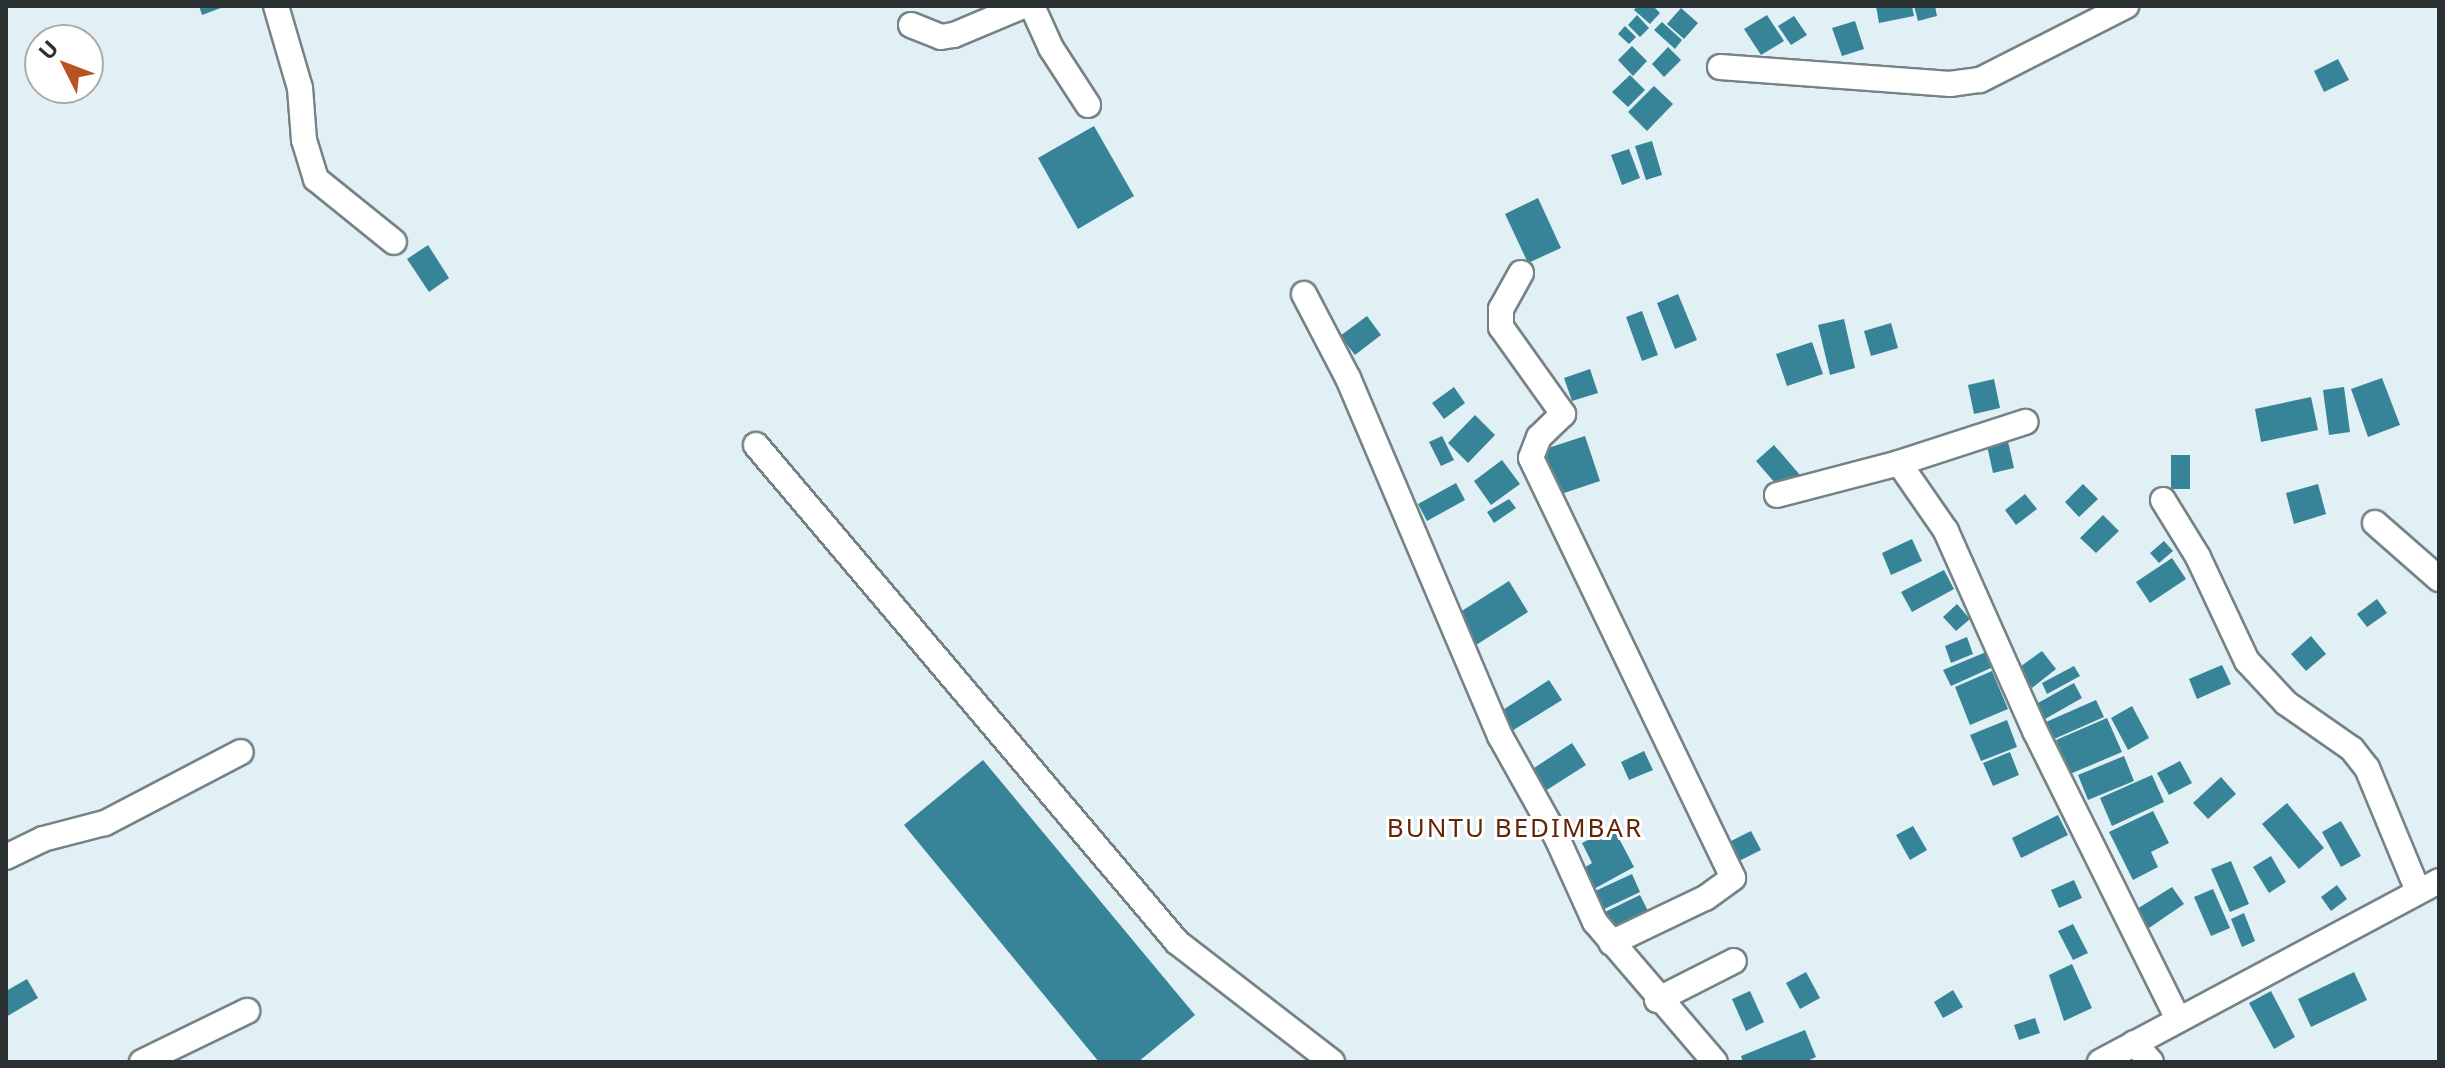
<!DOCTYPE html>
<html>
<head>
<meta charset="utf-8">
<style>
  body { margin:0 }
  #map { position:relative; width:2445px; height:1068px; overflow:hidden; background:#e0f0f5; font-family:"Noto Sans",sans-serif }
  div>[style] { position:absolute }
  [style*='--x'] { left:calc(var(--x)*1px); top:calc(var(--y)*1px); width:calc(var(--w)*1px); rotate:calc(var(--a)*1deg) }
  .building>* { inset:0; background:#378499 }
  .roads { filter:drop-shadow(2px 0 #758387) drop-shadow(-2px 0 #758387) drop-shadow(0 2px #758387) drop-shadow(0 -2px #758387) }
  .minor>* { height:24px; margin:-12px; padding:0 12px; transform-origin:12px; border-radius:12px; background:#fff }
  span { translate:-50% -50%; white-space:nowrap; text-align:center; line-height:1.15; -webkit-text-stroke:6px #fff; paint-order:stroke }
  .quarter-label { font-size:26px; color:#632502; letter-spacing:2px }
  .frame { position:absolute; inset:0; border:8px solid #2b3133; pointer-events:none }
  .north { position:absolute; left:24px; top:24px; width:80px; height:80px; box-sizing:border-box; background:#fff; border:2px solid #aaadad; border-radius:50%; rotate:312deg; font-size:22px; font-weight:700; line-height:32px; text-align:center; color:#2b3133 }
  .north::after { content:''; display:block; margin:auto; width:28px; height:36px; background:#b95422; clip-path:polygon(50% 0,100% 100%,50% 72%,0 100%) }
</style>
</head>
<body>
<div id="map">
  <div class="building">
    <div style="clip-path:polygon(199px 6px,226px 6px,202px 15px)"></div>
    <div style="clip-path:polygon(1637px 6px,1653px 6px,1660px 13px,1650px 24px,1634px 10px)"></div>
    <div style="clip-path:polygon(1876px 6px,1912px 6px,1914px 16px,1879px 23px)"></div>
    <div style="clip-path:polygon(1914px 6px,1935px 6px,1937px 16px,1918px 21px)"></div>
    <div style="clip-path:polygon(1681px 8px,1698px 23px,1684px 39px,1667px 24px)"></div>
    <div style="clip-path:polygon(1637px 15px,1649px 28px,1640px 37px,1628px 25px)"></div>
    <div style="clip-path:polygon(1767px 15px,1784px 41px,1761px 55px,1744px 29px)"></div>
    <div style="clip-path:polygon(1794px 16px,1807px 35px,1791px 45px,1778px 26px)"></div>
    <div style="clip-path:polygon(1855px 21px,1864px 49px,1842px 56px,1832px 28px)"></div>
    <div style="clip-path:polygon(1662px 22px,1682px 40px,1675px 49px,1654px 30px)"></div>
    <div style="clip-path:polygon(1625px 26px,1636px 37px,1629px 44px,1618px 34px)"></div>
    <div style="clip-path:polygon(1632px 46px,1647px 61px,1633px 76px,1618px 60px)"></div>
    <div style="clip-path:polygon(1668px 47px,1681px 60px,1664px 77px,1652px 64px)"></div>
    <div style="clip-path:polygon(2338px 59px,2349px 80px,2324px 92px,2314px 71px)"></div>
    <div style="clip-path:polygon(1630px 75px,1645px 90px,1628px 107px,1612px 92px)"></div>
    <div style="clip-path:polygon(1654px 86px,1673px 104px,1647px 131px,1628px 112px)"></div>
    <div style="clip-path:polygon(1094px 126px,1134px 196px,1078px 229px,1038px 158px)"></div>
    <div style="clip-path:polygon(1652px 141px,1662px 175px,1646px 180px,1635px 146px)"></div>
    <div style="clip-path:polygon(1629px 149px,1640px 178px,1622px 185px,1611px 155px)"></div>
    <div style="clip-path:polygon(1538px 198px,1561px 248px,1528px 263px,1505px 214px)"></div>
    <div style="clip-path:polygon(428px 245px,449px 278px,429px 292px,407px 259px)"></div>
    <div style="clip-path:polygon(1678px 294px,1697px 340px,1675px 349px,1657px 303px)"></div>
    <div style="clip-path:polygon(1642px 311px,1658px 355px,1642px 361px,1626px 317px)"></div>
    <div style="clip-path:polygon(1367px 316px,1381px 335px,1355px 355px,1340px 336px)"></div>
    <div style="clip-path:polygon(1844px 319px,1855px 368px,1830px 375px,1818px 325px)"></div>
    <div style="clip-path:polygon(1891px 323px,1898px 348px,1871px 356px,1864px 331px)"></div>
    <div style="clip-path:polygon(1812px 342px,1823px 374px,1787px 386px,1776px 354px)"></div>
    <div style="clip-path:polygon(1590px 369px,1598px 393px,1572px 401px,1564px 378px)"></div>
    <div style="clip-path:polygon(2382px 378px,2400px 425px,2368px 437px,2351px 389px)"></div>
    <div style="clip-path:polygon(1994px 379px,2000px 408px,1974px 414px,1968px 385px)"></div>
    <div style="clip-path:polygon(1454px 387px,1465px 403px,1444px 419px,1432px 403px)"></div>
    <div style="clip-path:polygon(2344px 387px,2350px 432px,2329px 435px,2323px 390px)"></div>
    <div style="clip-path:polygon(2311px 397px,2318px 430px,2261px 442px,2255px 409px)"></div>
    <div style="clip-path:polygon(1475px 415px,1495px 435px,1468px 463px,1448px 443px)"></div>
    <div style="clip-path:polygon(1442px 436px,1454px 460px,1441px 466px,1429px 442px)"></div>
    <div style="clip-path:polygon(1585px 436px,1600px 481px,1558px 495px,1542px 450px)"></div>
    <div style="clip-path:polygon(2007px 437px,2014px 468px,1993px 473px,1986px 441px)"></div>
    <div style="clip-path:polygon(1774px 445px,1800px 475px,1782px 491px,1756px 461px)"></div>
    <div style="clip-path:polygon(2171px 455px,2190px 455px,2190px 489px,2171px 489px)"></div>
    <div style="clip-path:polygon(1502px 460px,1520px 484px,1491px 505px,1474px 481px)"></div>
    <div style="clip-path:polygon(1456px 483px,1465px 500px,1427px 521px,1418px 504px)"></div>
    <div style="clip-path:polygon(2083px 484px,2098px 499px,2079px 517px,2065px 502px)"></div>
    <div style="clip-path:polygon(2318px 484px,2326px 514px,2294px 524px,2286px 493px)"></div>
    <div style="clip-path:polygon(2025px 494px,2037px 509px,2016px 525px,2005px 510px)"></div>
    <div style="clip-path:polygon(1509px 499px,1516px 508px,1494px 523px,1487px 512px)"></div>
    <div style="clip-path:polygon(2103px 515px,2119px 531px,2096px 553px,2080px 538px)"></div>
    <div style="clip-path:polygon(1912px 539px,1922px 561px,1891px 575px,1882px 553px)"></div>
    <div style="clip-path:polygon(2164px 541px,2173px 551px,2159px 563px,2150px 553px)"></div>
    <div style="clip-path:polygon(2172px 558px,2186px 579px,2150px 603px,2136px 582px)"></div>
    <div style="clip-path:polygon(1944px 570px,1954px 589px,1912px 612px,1901px 592px)"></div>
    <div style="clip-path:polygon(1509px 581px,1528px 612px,1476px 645px,1457px 614px)"></div>
    <div style="clip-path:polygon(2377px 599px,2387px 613px,2367px 627px,2357px 614px)"></div>
    <div style="clip-path:polygon(1957px 604px,1970px 619px,1956px 631px,1943px 617px)"></div>
    <div style="clip-path:polygon(2311px 636px,2326px 654px,2306px 671px,2291px 654px)"></div>
    <div style="clip-path:polygon(1967px 637px,1973px 654px,1951px 663px,1945px 646px)"></div>
    <div style="clip-path:polygon(2042px 651px,2056px 669px,2032px 688px,2017px 669px)"></div>
    <div style="clip-path:polygon(1986px 652px,1993px 667px,1951px 686px,1943px 670px)"></div>
    <div style="clip-path:polygon(2222px 665px,2231px 684px,2197px 699px,2189px 679px)"></div>
    <div style="clip-path:polygon(2074px 666px,2080px 676px,2047px 694px,2042px 683px)"></div>
    <div style="clip-path:polygon(1992px 671px,2008px 709px,1970px 725px,1955px 687px)"></div>
    <div style="clip-path:polygon(1549px 680px,1562px 700px,1507px 734px,1495px 715px)"></div>
    <div style="clip-path:polygon(2074px 683px,2082px 698px,2045px 719px,2036px 704px)"></div>
    <div style="clip-path:polygon(2096px 700px,2104px 717px,2054px 739px,2046px 722px)"></div>
    <div style="clip-path:polygon(2132px 706px,2149px 738px,2128px 750px,2111px 718px)"></div>
    <div style="clip-path:polygon(2107px 718px,2122px 752px,2070px 774px,2056px 740px)"></div>
    <div style="clip-path:polygon(2007px 720px,2017px 747px,1981px 761px,1970px 735px)"></div>
    <div style="clip-path:polygon(1572px 743px,1586px 765px,1542px 793px,1528px 772px)"></div>
    <div style="clip-path:polygon(1644px 751px,1653px 770px,1629px 780px,1621px 762px)"></div>
    <div style="clip-path:polygon(2010px 752px,2019px 775px,1993px 786px,1983px 763px)"></div>
    <div style="clip-path:polygon(2124px 756px,2134px 781px,2088px 800px,2078px 775px)"></div>
    <div style="clip-path:polygon(983px 760px,1195px 1015px,1138px 1062px,1099px 1062px,904px 825px)"></div>
    <div style="clip-path:polygon(2180px 761px,2192px 783px,2169px 795px,2157px 773px)"></div>
    <div style="clip-path:polygon(2152px 775px,2164px 802px,2112px 826px,2100px 798px)"></div>
    <div style="clip-path:polygon(2221px 777px,2236px 794px,2208px 819px,2193px 803px)"></div>
    <div style="clip-path:polygon(2287px 803px,2324px 848px,2299px 869px,2262px 824px)"></div>
    <div style="clip-path:polygon(2153px 811px,2169px 843px,2151px 852px,2158px 867px,2133px 880px,2109px 832px)"></div>
    <div style="clip-path:polygon(2058px 815px,2068px 835px,2021px 858px,2012px 838px)"></div>
    <div style="clip-path:polygon(2341px 821px,2361px 856px,2341px 867px,2322px 832px)"></div>
    <div style="clip-path:polygon(1913px 826px,1927px 850px,1910px 860px,1896px 835px)"></div>
    <div style="clip-path:polygon(1613px 827px,1634px 867px,1592px 890px,1582px 869px,1592px 863px,1582px 843px)"></div>
    <div style="clip-path:polygon(1751px 831px,1761px 850px,1739px 861px,1729px 842px)"></div>
    <div style="clip-path:polygon(2271px 856px,2286px 882px,2269px 893px,2253px 867px)"></div>
    <div style="clip-path:polygon(2231px 861px,2249px 904px,2230px 912px,2211px 869px)"></div>
    <div style="clip-path:polygon(1632px 874px,1640px 892px,1602px 910px,1593px 892px)"></div>
    <div style="clip-path:polygon(2074px 880px,2082px 898px,2059px 908px,2051px 890px)"></div>
    <div style="clip-path:polygon(2337px 885px,2347px 899px,2331px 911px,2321px 897px)"></div>
    <div style="clip-path:polygon(2172px 887px,2184px 904px,2149px 928px,2137px 909px)"></div>
    <div style="clip-path:polygon(2213px 889px,2230px 928px,2211px 936px,2194px 897px)"></div>
    <div style="clip-path:polygon(1640px 895px,1649px 913px,1613px 930px,1605px 912px)"></div>
    <div style="clip-path:polygon(2244px 913px,2255px 941px,2242px 947px,2231px 919px)"></div>
    <div style="clip-path:polygon(2073px 924px,2088px 953px,2073px 960px,2058px 931px)"></div>
    <div style="clip-path:polygon(2072px 964px,2092px 1008px,2064px 1021px,2049px 975px)"></div>
    <div style="clip-path:polygon(1806px 972px,1820px 998px,1800px 1009px,1786px 983px)"></div>
    <div style="clip-path:polygon(2354px 972px,2367px 1000px,2311px 1027px,2298px 999px)"></div>
    <div style="clip-path:polygon(27px 979px,38px 998px,6px 1017px,6px 991px)"></div>
    <div style="clip-path:polygon(1953px 990px,1963px 1007px,1943px 1018px,1934px 1002px)"></div>
    <div style="clip-path:polygon(1750px 991px,1764px 1022px,1746px 1031px,1732px 999px)"></div>
    <div style="clip-path:polygon(2271px 991px,2295px 1037px,2274px 1049px,2249px 1003px)"></div>
    <div style="clip-path:polygon(2035px 1018px,2040px 1033px,2019px 1040px,2014px 1025px)"></div>
    <div style="clip-path:polygon(1805px 1030px,1816px 1057px,1805px 1062px,1743px 1062px,1741px 1056px)"></div>
  </div>
  <div class="roads">
    <div class="minor">
      <div style="--x:276;--y:6;--w:85;--a:73.7"></div>
      <div style="--x:300;--y:88;--w:52;--a:85.6"></div>
      <div style="--x:304;--y:140;--w:41;--a:72.9"></div>
      <div style="--x:316;--y:179;--w:100;--a:38.9"></div>
      <div style="--x:1032;--y:6;--w:46;--a:65.7"></div>
      <div style="--x:1051;--y:48;--w:68;--a:57"></div>
      <div style="--x:911;--y:25;--w:32;--a:22"></div>
      <div style="--x:941;--y:37;--w:13;--a:-9"></div>
      <div style="--x:954;--y:35;--w:75;--a:-22.8"></div>
      <div style="--x:1720;--y:67;--w:231;--a:4.2"></div>
      <div style="--x:1950;--y:84;--w:30;--a:-8"></div>
      <div style="--x:1980;--y:80;--w:164;--a:-26.9"></div>
      <div style="--x:1521;--y:273;--w:41;--a:119.1"></div>
      <div style="--x:1501;--y:309;--w:18;--a:90"></div>
      <div style="--x:1501;--y:327;--w:107;--a:54.5"></div>
      <div style="--x:1563;--y:414;--w:33;--a:136"></div>
      <div style="--x:1539;--y:437;--w:22;--a:111"></div>
      <div style="--x:1531;--y:458;--w:466;--a:64.3"></div>
      <div style="--x:1733;--y:878;--w:34;--a:144"></div>
      <div style="--x:1705;--y:898;--w:104;--a:154.4"></div>
      <div style="--x:1304;--y:294;--w:95;--a:62.4"></div>
      <div style="--x:1348;--y:378;--w:389;--a:67"></div>
      <div style="--x:1500;--y:736;--w:117;--a:60.8"></div>
      <div style="--x:1557;--y:838;--w:92;--a:65.7"></div>
      <div style="--x:1595;--y:922;--w:184;--a:49.4"></div>
      <div style="--x:756;--y:445;--w:651;--a:49.73"></div>
      <div style="--x:1177;--y:942;--w:196;--a:37.7"></div>
      <div style="--x:1899;--y:463;--w:133;--a:-18"></div>
      <div style="--x:1777;--y:495;--w:126;--a:-14.7"></div>
      <div style="--x:1899;--y:463;--w:83;--a:55.3"></div>
      <div style="--x:1946;--y:531;--w:219;--a:66"></div>
      <div style="--x:2035;--y:731;--w:322;--a:63.6"></div>
      <div style="--x:2163;--y:500;--w:67;--a:58.4"></div>
      <div style="--x:2198;--y:557;--w:115;--a:64.8"></div>
      <div style="--x:2247;--y:661;--w:57;--a:47.1"></div>
      <div style="--x:2286;--y:703;--w:80;--a:34.9"></div>
      <div style="--x:2352;--y:749;--w:24;--a:52"></div>
      <div style="--x:2367;--y:768;--w:133;--a:67.5"></div>
      <div style="--x:2375;--y:523;--w:85;--a:41.2"></div>
      <div style="--x:6;--y:857;--w:41;--a:-25.9"></div>
      <div style="--x:43;--y:839;--w:64;--a:-14.5"></div>
      <div style="--x:105;--y:823;--w:153;--a:-27.6"></div>
      <div style="--x:1657;--y:1000;--w:86;--a:-26.9"></div>
      <div style="--x:2134;--y:1043;--w:25;--a:48"></div>
      <div style="--x:142;--y:1062;--w:117;--a:-25.9"></div>
      <div style="--x:2100;--y:1062;--w:384;--a:-28.1"></div>
    </div>
  </div>
  <div class="quarter-label">
    <span style="left:1515px;top:828px">BUNTU BEDIMBAR</span>
  </div>
  <div class="frame"></div>
  <div class="north">U</div>
</div>
</body>
</html>
